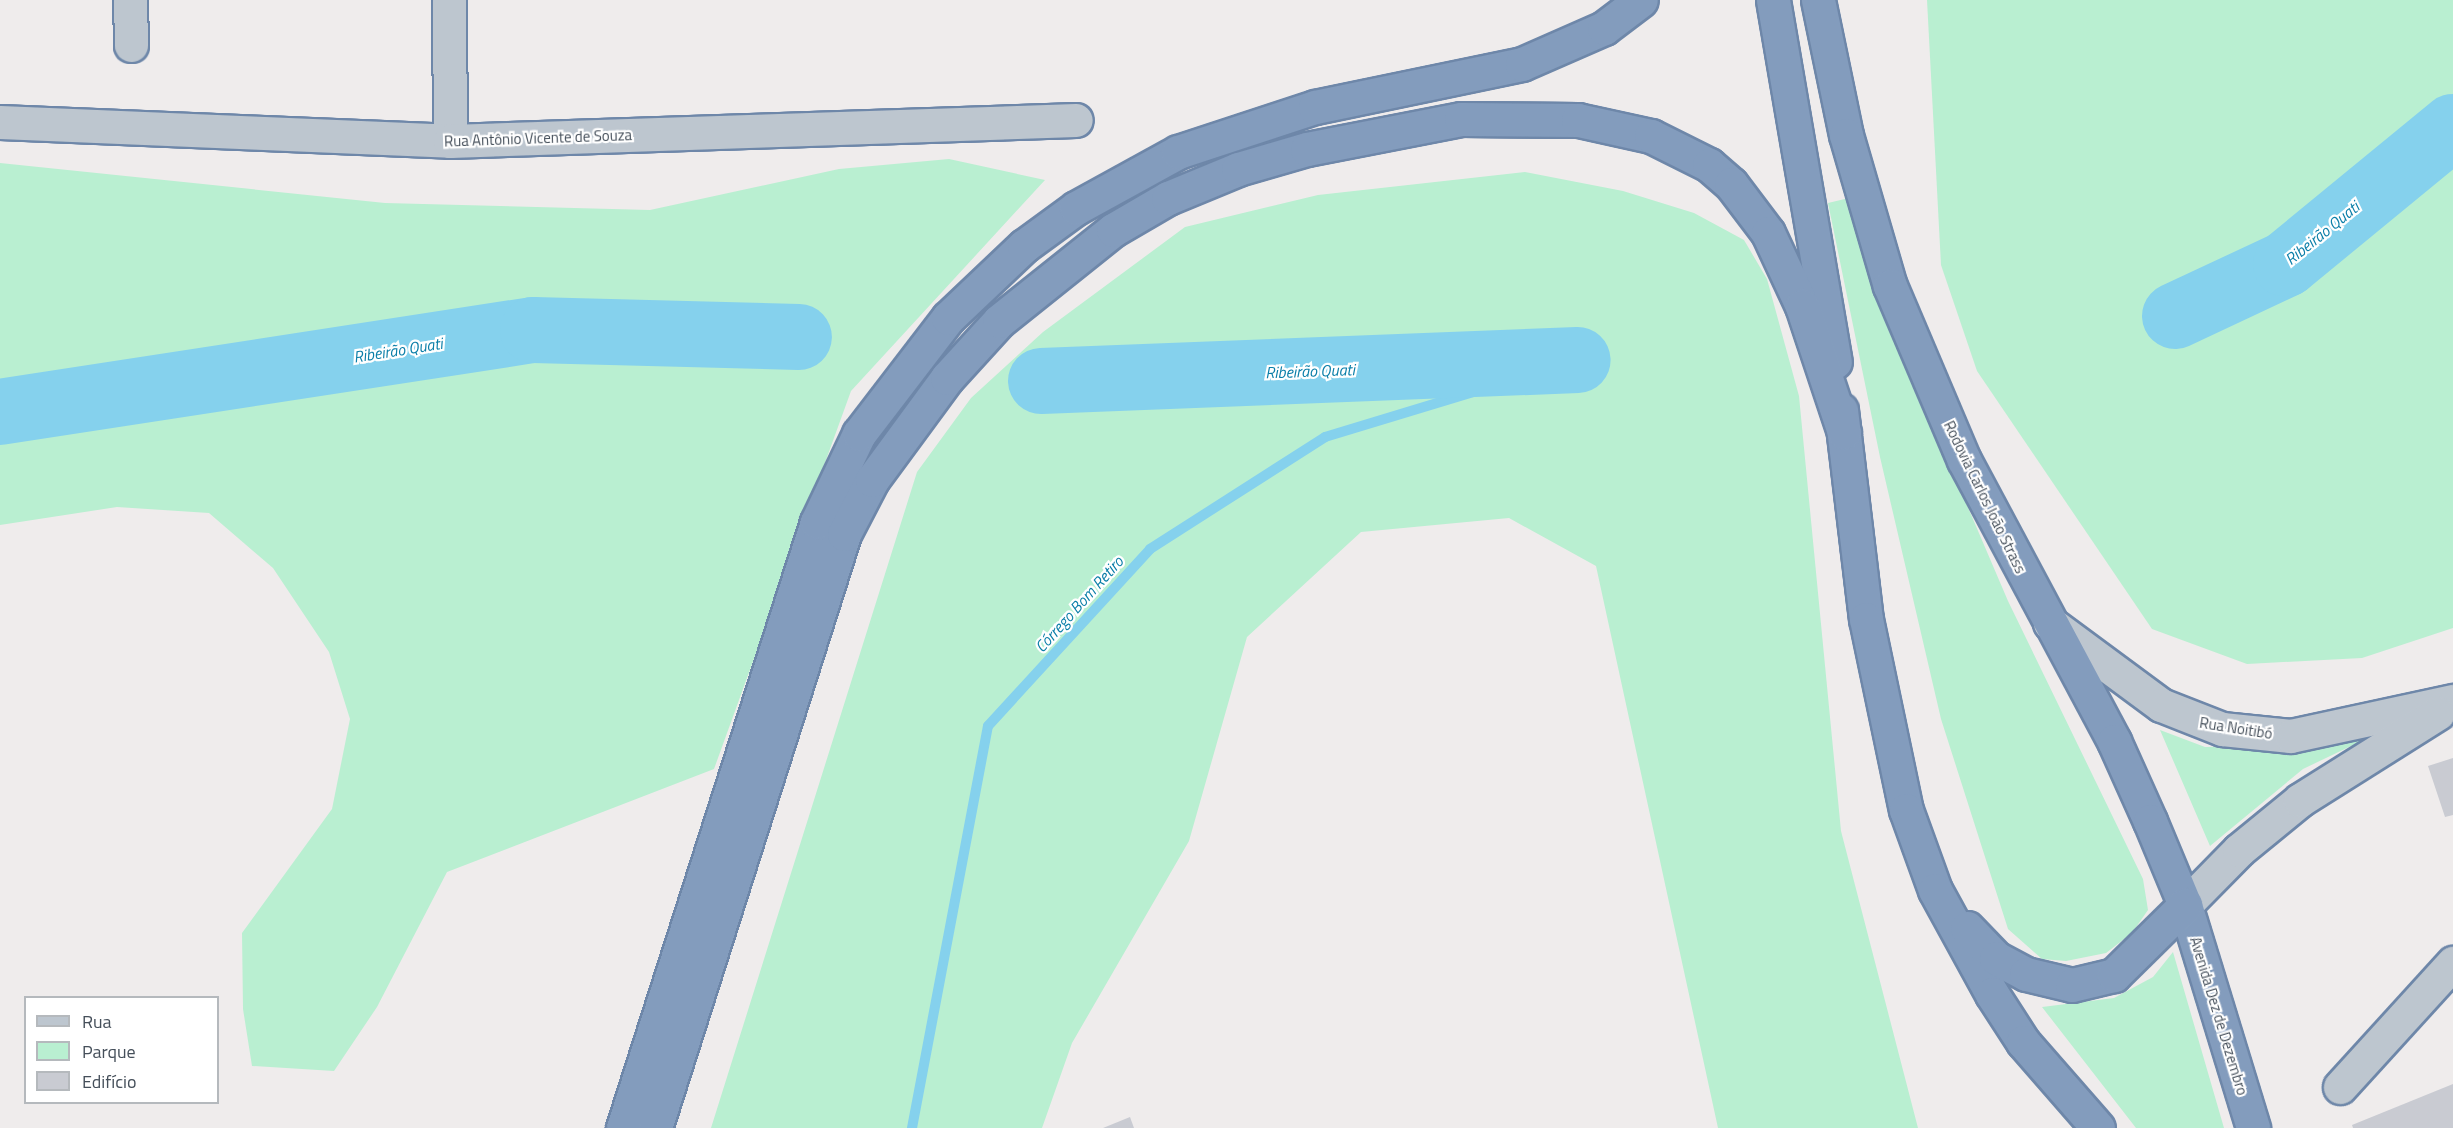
<!DOCTYPE html>
<html>
<head>
<meta charset="utf-8">
<style>
  body { margin:0 }
  #map { position:relative; width:2453px; height:1128px; overflow:hidden; background:#efecec; font-family:"Titillium Web",sans-serif }
  div>[style] { position:absolute }
  [style*='--x'] { left:calc(var(--x)*1px); top:calc(var(--y)*1px); width:calc(var(--w)*1px); rotate:calc(var(--a)*1deg) }
  .green>* { inset:0; background:#b9efd1 }
  .stream>* { height:10px; margin:-5px; padding:0 5px; transform-origin:5px; border-radius:5px; background:#85d1ed }
  .river>* { height:66px; margin:-33px; padding:0 33px; transform-origin:33px; border-radius:33px; background:#85d1ed }
  .building>* { inset:0; background:#c9cbd2 }
  .roads { filter:drop-shadow(2px 0 #6e87a9) drop-shadow(-2px 0 #6e87a9) drop-shadow(0 2px #6e87a9) drop-shadow(0 -2px #6e87a9) }
  .minor>* { height:33px; margin:-16.5px; padding:0 16.5px; transform-origin:16.5px; border-radius:16.5px; background:#bdc6cf }
  .highway>* { height:33px; margin:-16.5px; padding:0 16.5px; transform-origin:16.5px; border-radius:16.5px; background:#839cbd }
  span { translate:-50% -50%; white-space:nowrap; text-align:center; line-height:1.15; -webkit-text-stroke:4.5px #fff; paint-order:stroke }
  .street-label { font-size:15px; color:#454f5a }
  .water-label { font-size:16px; color:#0a7ea8; font-style:italic }
  .legend { position:absolute; left:24px; top:996px; width:195px; height:108px; box-sizing:border-box; background:#fff; border:2px solid #b5b9bd; margin:0; padding:8px 10px; list-style:none; font-size:18px; color:#454f5a }
  .legend li { display:flex; align-items:center; gap:12px; height:30px }
  .legend b { width:30px; border:2px solid #b5b9bd }
</style>
</head>
<body>
<div id="map">
  <div class="green">
    <div style="clip-path:polygon(1927px 0,2453px 0,2453px 628px,2362px 658px,2247px 664px,2152px 629px,1977px 371px,1941px 265px)"></div>
    <div style="clip-path:polygon(949px 159px,1045px 180px,851px 391px,714px 769px,447px 872px,377px 1007px,334px 1071px,252px 1066px,243px 1009px,242px 933px,332px 809px,350px 719px,329px 652px,273px 568px,209px 513px,117px 507px,0 525px,0 163px,385px 203px,650px 210px,839px 169px)"></div>
    <div style="clip-path:polygon(1525px 172px,1623px 191px,1694px 213px,1744px 240px,1767px 279px,1799px 396px,1841px 831px,1918px 1128px,1718px 1128px,1596px 566px,1509px 518px,1361px 532px,1247px 637px,1189px 841px,1072px 1043px,1042px 1128px,711px 1128px,917px 472px,971px 398px,1043px 332px,1185px 227px,1318px 195px)"></div>
    <div style="clip-path:polygon(1849px 198px,1934px 428px,2008px 601px,2143px 879px,2148px 910px,2132px 933px,2106px 953px,2066px 961px,2042px 959px,2008px 929px,1941px 719px,1880px 457px,1828px 203px)"></div>
    <div style="clip-path:polygon(2397px 724px,2303px 769px,2210px 846px,2160px 730px,2205px 747px,2280px 746px)"></div>
    <div style="clip-path:polygon(2173px 952px,2224px 1128px,2136px 1128px,2042px 1007px,2114px 998px,2153px 977px)"></div>
  </div>
  <div class="stream">
    <div style="--x:912;--y:1128;--w:409;--a:-79.3"></div>
    <div style="--x:988;--y:726;--w:240;--a:-47.5"></div>
    <div style="--x:1150;--y:549;--w:208;--a:-32.6"></div>
    <div style="--x:1325;--y:437;--w:264;--a:-16.9"></div>
  </div>
  <div class="river">
    <div style="--x:2175;--y:316;--w:123;--a:-25.1"></div>
    <div style="--x:2286;--y:264;--w:216;--a:-39.4"></div>
    <div style="--x:1041;--y:381;--w:537;--a:-2.24"></div>
    <div style="--x:0;--y:412;--w:539;--a:-8.75"></div>
    <div style="--x:533;--y:330;--w:266;--a:1.5"></div>
  </div>
  <div class="building">
    <div style="clip-path:polygon(2453px 758px,2453px 815px,2445px 817px,2428px 766px)"></div>
    <div style="clip-path:polygon(2453px 1084px,2453px 1128px,2353px 1128px,2352px 1125px)"></div>
    <div style="clip-path:polygon(1130px 1117px,1134px 1128px,1103px 1128px)"></div>
  </div>
  <div class="roads">
    <div class="minor">
      <div style="--x:130;--y:0;--w:45;--a:88.7"></div>
      <div style="--x:449;--y:0;--w:141;--a:89.6"></div>
      <div style="--x:0;--y:122;--w:450;--a:2.4"></div>
      <div style="--x:450;--y:141;--w:626;--a:-1.92"></div>
      <div style="--x:2050;--y:623;--w:138;--a:36.5"></div>
      <div style="--x:2161;--y:705;--w:66;--a:21.5"></div>
      <div style="--x:2222;--y:729;--w:69;--a:5.8"></div>
      <div style="--x:2291;--y:736;--w:166;--a:-12.2"></div>
      <div style="--x:2185;--y:905;--w:77;--a:-45.5"></div>
      <div style="--x:2239;--y:850;--w:79;--a:-39.3"></div>
      <div style="--x:2300;--y:800;--w:163;--a:-32.2"></div>
      <div style="--x:2340;--y:1087;--w:168;--a:-47.7"></div>
    </div>
    <div class="highway">
      <div style="--x:1773;--y:0;--w:367;--a:80.3"></div>
      <div style="--x:1818;--y:0;--w:138;--a:78.3"></div>
      <div style="--x:1846;--y:135;--w:157;--a:73.8"></div>
      <div style="--x:1890;--y:286;--w:189;--a:67"></div>
      <div style="--x:1964;--y:460;--w:319;--a:61.9"></div>
      <div style="--x:2114;--y:741;--w:88;--a:65.8"></div>
      <div style="--x:2150;--y:821;--w:91;--a:67.4"></div>
      <div style="--x:2185;--y:905;--w:233;--a:73"></div>
      <div style="--x:1841;--y:410;--w:210;--a:83.2"></div>
      <div style="--x:1866;--y:619;--w:195;--a:78.2"></div>
      <div style="--x:1906;--y:810;--w:85;--a:70.1"></div>
      <div style="--x:1935;--y:890;--w:119;--a:61.3"></div>
      <div style="--x:1992;--y:994;--w:57;--a:57.1"></div>
      <div style="--x:2023;--y:1042;--w:114;--a:48.9"></div>
      <div style="--x:1967;--y:928;--w:42;--a:46"></div>
      <div style="--x:1996;--y:958;--w:34;--a:28"></div>
      <div style="--x:2026;--y:974;--w:47;--a:13.4"></div>
      <div style="--x:2072;--y:985;--w:43;--a:-13.4"></div>
      <div style="--x:2114;--y:975;--w:100;--a:-44.6"></div>
      <div style="--x:623;--y:1128;--w:636;--a:-72.25"></div>
      <div style="--x:817;--y:522;--w:98;--a:-64.5"></div>
      <div style="--x:859;--y:434;--w:146;--a:-52.5"></div>
      <div style="--x:948;--y:318;--w:105;--a:-43.5"></div>
      <div style="--x:1024;--y:246;--w:64;--a:-36.2"></div>
      <div style="--x:1076;--y:208;--w:116;--a:-28.8"></div>
      <div style="--x:1178;--y:152;--w:144;--a:-18.2"></div>
      <div style="--x:1315;--y:107;--w:211;--a:-11.7"></div>
      <div style="--x:1522;--y:64;--w:90;--a:-23.7"></div>
      <div style="--x:1604;--y:28;--w:46;--a:-37.1"></div>
      <div style="--x:655;--y:1128;--w:623;--a:-72.35"></div>
      <div style="--x:844;--y:534;--w:61;--a:-62.6"></div>
      <div style="--x:872;--y:480;--w:127;--a:-53.7"></div>
      <div style="--x:947;--y:378;--w:77;--a:-47.6"></div>
      <div style="--x:999;--y:321;--w:146;--a:-38.6"></div>
      <div style="--x:1113;--y:230;--w:64;--a:-30.2"></div>
      <div style="--x:1168;--y:198;--w:76;--a:-22.5"></div>
      <div style="--x:1238;--y:169;--w:72;--a:-16.2"></div>
      <div style="--x:1307;--y:149;--w:157;--a:-11"></div>
      <div style="--x:1461;--y:119;--w:117;--a:0.5"></div>
      <div style="--x:1578;--y:120;--w:75;--a:12.4"></div>
      <div style="--x:1651;--y:136;--w:65;--a:26.6"></div>
      <div style="--x:1709;--y:165;--w:29;--a:41"></div>
      <div style="--x:1731;--y:184;--w:61;--a:52.9"></div>
      <div style="--x:1768;--y:233;--w:81;--a:65"></div>
      <div style="--x:1802;--y:306;--w:133;--a:71.6"></div>
    </div>
  </div>
  <div class="street-label">
    <span style="left:538px;top:138px;rotate:-2deg">Rua Antônio Vicente de Souza</span>
    <span style="left:1985px;top:497px;rotate:64deg">Rodovia Carlos João Strass</span>
    <span style="left:2236px;top:728px;rotate:9deg">Rua Noitibó</span>
    <span style="left:2219px;top:1016px;rotate:73deg">Avenida Dez de Dezembro</span>
  </div>
  <div class="water-label">
    <span style="left:2322px;top:233px;rotate:-39deg">Ribeirão Quati</span>
    <span style="left:398px;top:350px;rotate:-9deg">Ribeirão Quati</span>
    <span style="left:1310px;top:371px;rotate:-2deg">Ribeirão Quati</span>
    <span style="left:1079px;top:604px;rotate:-48deg">Córrego Bom Retiro</span>
  </div>
  <ul class="legend">
  <li><b style="height:8px;background:#bdc6cf"></b>Rua</li>
  <li><b style="height:16px;background:#b9efd1"></b>Parque</li>
  <li><b style="height:16px;background:#c9cbd2"></b>Edifício</li>
  </ul>
</div>
</body>
</html>
